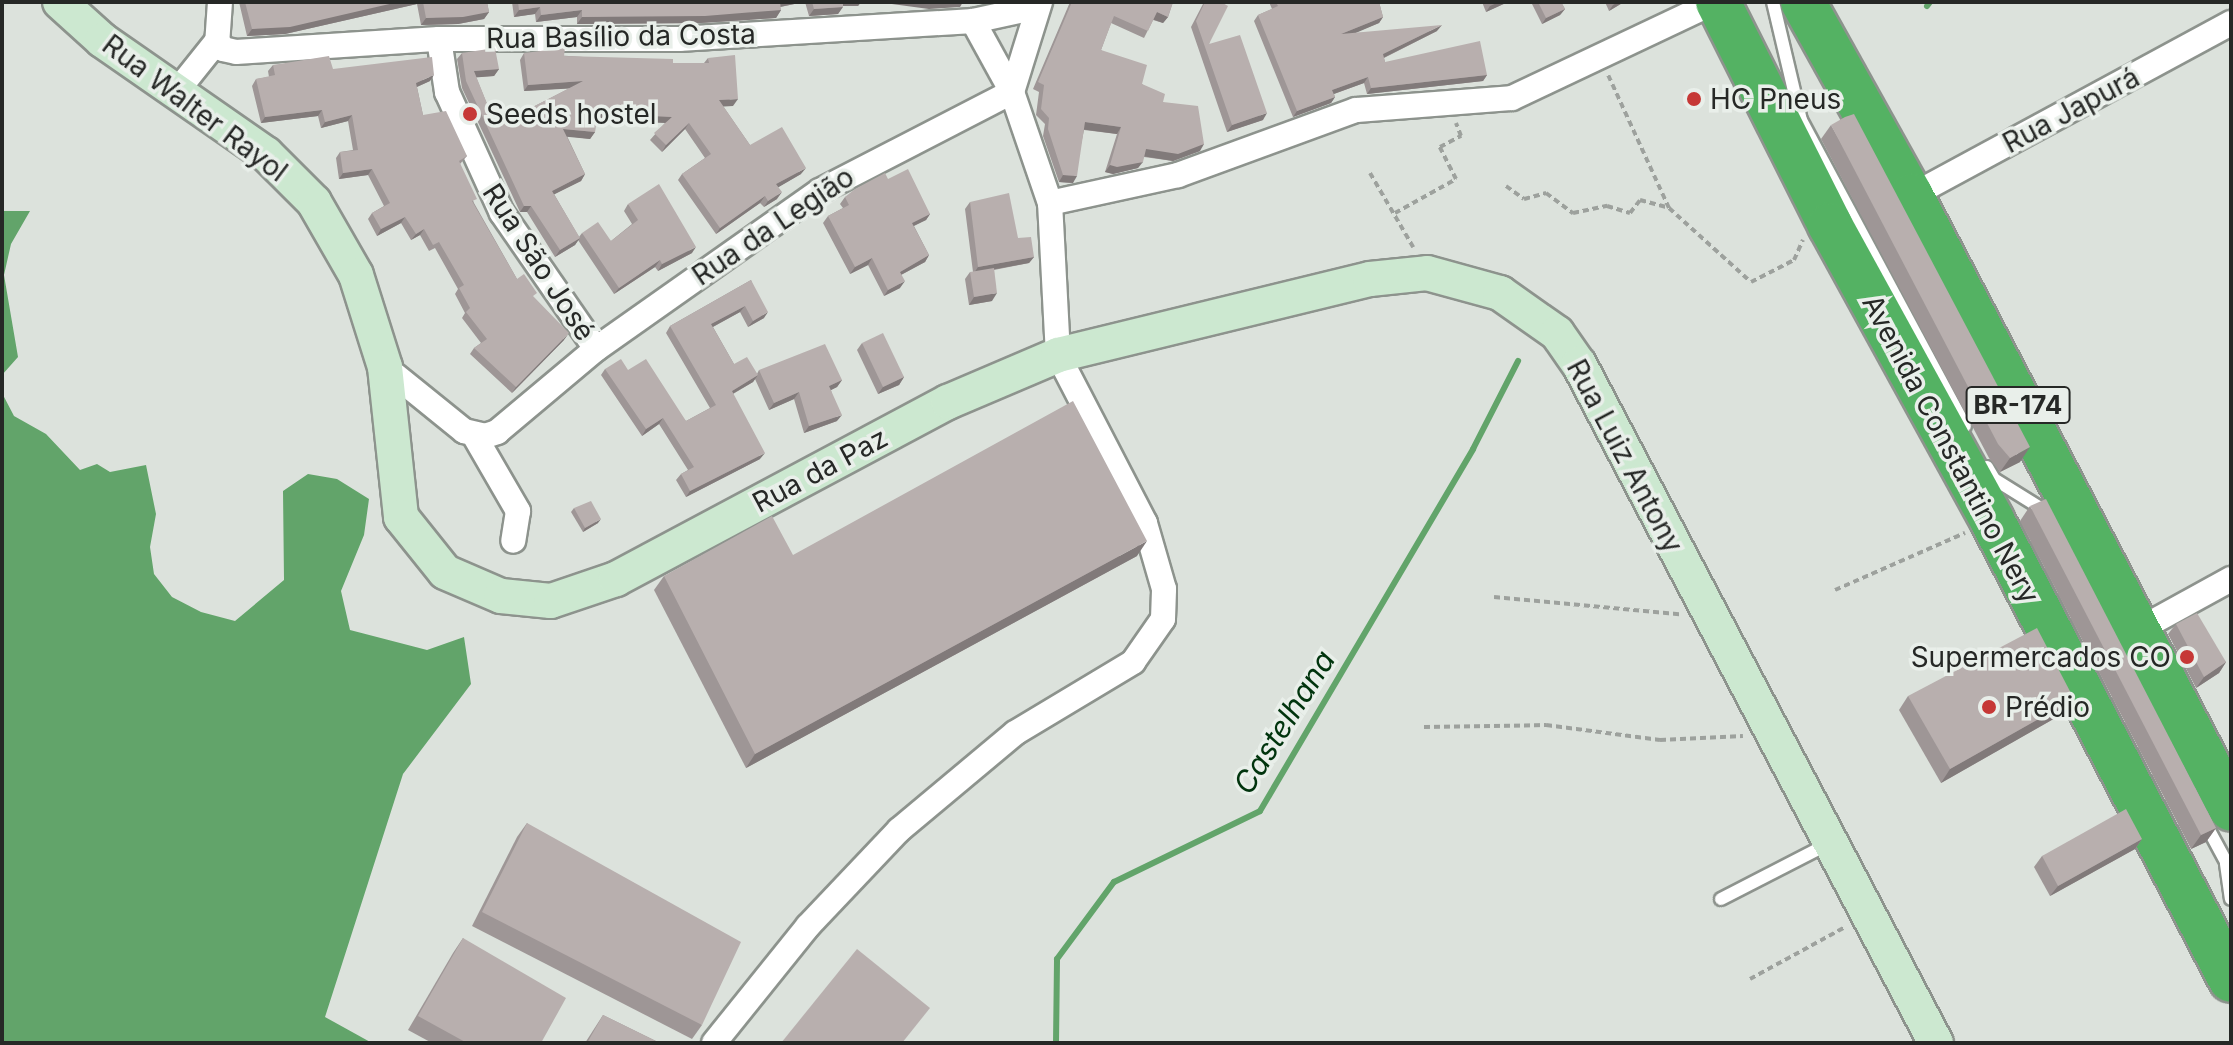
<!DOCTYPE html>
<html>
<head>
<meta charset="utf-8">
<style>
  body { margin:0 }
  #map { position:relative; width:2233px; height:1045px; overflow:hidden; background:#dce2dc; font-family:Inter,sans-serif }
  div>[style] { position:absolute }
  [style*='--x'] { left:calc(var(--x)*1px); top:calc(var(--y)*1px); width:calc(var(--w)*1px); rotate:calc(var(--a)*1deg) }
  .water>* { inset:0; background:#62a46a }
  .stream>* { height:6px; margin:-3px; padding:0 3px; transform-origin:3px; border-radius:3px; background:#62a46a }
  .path>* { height:4px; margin-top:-2px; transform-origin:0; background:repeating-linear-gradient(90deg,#9da19d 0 6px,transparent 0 10px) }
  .roads { filter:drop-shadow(2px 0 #8d938d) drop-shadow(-2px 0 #8d938d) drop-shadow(0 2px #8d938d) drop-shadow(0 -2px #8d938d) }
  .lane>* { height:12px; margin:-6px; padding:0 6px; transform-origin:6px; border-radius:6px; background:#fff }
  .street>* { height:24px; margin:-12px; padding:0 12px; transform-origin:12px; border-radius:12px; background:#fff }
  .secondary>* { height:34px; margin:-17px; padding:0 17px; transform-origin:17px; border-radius:17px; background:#cce8d0 }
  .highway>* { height:44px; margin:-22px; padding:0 22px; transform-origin:22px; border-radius:22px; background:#54b263 }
  .wall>* { inset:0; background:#9e9696 }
  .shaded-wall>* { inset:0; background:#817a7a }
  .building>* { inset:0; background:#b8afae }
  .dots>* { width:22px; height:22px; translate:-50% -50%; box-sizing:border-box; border:4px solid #e9efea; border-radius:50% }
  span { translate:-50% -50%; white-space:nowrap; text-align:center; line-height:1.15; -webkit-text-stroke:7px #e9efea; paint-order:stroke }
  .shield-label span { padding:2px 6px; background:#e9efea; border:2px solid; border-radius:6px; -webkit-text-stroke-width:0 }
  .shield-label { font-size:26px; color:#262826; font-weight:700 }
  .street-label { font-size:28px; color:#262826 }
  .poi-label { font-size:28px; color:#262826 }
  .left { translate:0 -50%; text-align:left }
  .right { translate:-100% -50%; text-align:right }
  .water-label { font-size:30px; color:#00340d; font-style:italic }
  .frame { position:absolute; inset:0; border:4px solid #262826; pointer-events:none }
</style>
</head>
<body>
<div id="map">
  <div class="water">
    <div style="clip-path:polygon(2px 211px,30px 211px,11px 244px,4px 275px,18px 357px,2px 375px)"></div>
    <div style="clip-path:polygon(2px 393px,14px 416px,46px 434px,80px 470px,97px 464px,110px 472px,146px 465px,156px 514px,150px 547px,154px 574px,172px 597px,201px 612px,235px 621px,284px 580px,283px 491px,308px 474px,337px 479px,369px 499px,364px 535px,341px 591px,350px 630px,427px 650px,464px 637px,471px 684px,403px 774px,325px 1017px,372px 1043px,2px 1043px)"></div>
  </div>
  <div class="stream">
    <div style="--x:1927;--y:6;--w:5;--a:-53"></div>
    <div style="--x:1056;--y:1043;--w:84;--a:-89.3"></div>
    <div style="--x:1057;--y:959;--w:96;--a:-53.5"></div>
    <div style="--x:1114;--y:882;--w:162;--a:-25.9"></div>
    <div style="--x:1260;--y:811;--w:420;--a:-59.5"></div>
    <div style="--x:1473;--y:449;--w:99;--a:-62.9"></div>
  </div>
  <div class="path">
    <div style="--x:1370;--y:173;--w:86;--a:59.8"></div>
    <div style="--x:1506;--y:186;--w:22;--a:36"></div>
    <div style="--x:1524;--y:199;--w:23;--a:-15"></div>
    <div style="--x:1546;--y:193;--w:34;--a:37"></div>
    <div style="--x:1573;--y:213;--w:35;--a:-12"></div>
    <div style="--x:1607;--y:206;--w:24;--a:17"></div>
    <div style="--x:1630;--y:213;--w:16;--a:-52"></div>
    <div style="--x:1640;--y:200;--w:30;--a:15"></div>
    <div style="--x:1669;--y:208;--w:146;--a:-114.6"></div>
    <div style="--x:1669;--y:208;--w:110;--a:42.1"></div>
    <div style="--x:1751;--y:282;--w:48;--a:-27.1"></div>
    <div style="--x:1794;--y:260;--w:22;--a:-66"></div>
    <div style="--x:1395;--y:213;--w:70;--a:-29.1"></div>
    <div style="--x:1456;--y:179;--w:36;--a:-117"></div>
    <div style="--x:1440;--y:147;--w:24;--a:-28"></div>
    <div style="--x:1461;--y:136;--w:14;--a:-111"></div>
    <div style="--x:1835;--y:590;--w:142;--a:-23.7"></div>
    <div style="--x:1494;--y:597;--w:186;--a:5.3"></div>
    <div style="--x:1424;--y:727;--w:122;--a:-0.9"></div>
    <div style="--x:1546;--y:725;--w:115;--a:7.5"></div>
    <div style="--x:1660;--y:740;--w:83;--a:-2.8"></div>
    <div style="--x:1750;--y:979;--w:108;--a:-28.7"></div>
  </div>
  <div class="roads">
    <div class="lane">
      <div style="--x:1773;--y:2;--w:121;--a:76.7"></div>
      <div style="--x:1801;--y:120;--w:347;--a:61.8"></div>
      <div style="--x:1987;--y:467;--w:14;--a:60"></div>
      <div style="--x:1994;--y:479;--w:62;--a:31.9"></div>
      <div style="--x:2204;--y:821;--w:57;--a:61.6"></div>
      <div style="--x:2226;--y:864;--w:35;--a:82"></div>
      <div style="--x:1721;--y:899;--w:120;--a:-27.2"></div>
    </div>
    <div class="street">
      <div style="--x:220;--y:2;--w:39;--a:94"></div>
      <div style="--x:217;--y:41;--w:10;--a:53"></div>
      <div style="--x:223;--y:49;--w:13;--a:13"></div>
      <div style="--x:236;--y:52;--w:203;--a:-3.7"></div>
      <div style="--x:439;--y:39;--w:240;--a:0"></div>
      <div style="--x:679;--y:39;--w:295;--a:-3.5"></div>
      <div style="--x:973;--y:21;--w:66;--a:-12.2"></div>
      <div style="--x:439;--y:39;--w:54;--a:81.4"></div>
      <div style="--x:447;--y:92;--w:133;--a:65.6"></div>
      <div style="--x:502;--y:213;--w:165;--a:55.3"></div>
      <div style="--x:177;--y:91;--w:64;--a:-51.3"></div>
      <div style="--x:1911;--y:196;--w:364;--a:-28.4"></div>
      <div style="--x:1050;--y:203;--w:131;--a:-12.3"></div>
      <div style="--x:1178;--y:175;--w:189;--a:-20.1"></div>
      <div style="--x:1356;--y:110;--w:156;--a:-4.4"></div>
      <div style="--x:1512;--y:98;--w:225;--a:-25.3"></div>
      <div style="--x:385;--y:367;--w:102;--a:39"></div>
      <div style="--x:464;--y:431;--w:22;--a:13"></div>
      <div style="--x:485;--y:436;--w:13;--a:-18"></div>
      <div style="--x:497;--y:432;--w:129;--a:-40"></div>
      <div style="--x:596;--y:349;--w:274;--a:-35.2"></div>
      <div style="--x:820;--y:191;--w:216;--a:-27.3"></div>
      <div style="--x:1012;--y:92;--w:94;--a:-72.7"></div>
      <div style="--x:474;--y:435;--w:88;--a:59.9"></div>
      <div style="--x:518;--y:511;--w:30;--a:99"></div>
      <div style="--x:2140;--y:629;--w:104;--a:-28.8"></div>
      <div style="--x:714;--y:1043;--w:150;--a:-51.2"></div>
      <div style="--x:808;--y:926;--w:132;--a:-46.5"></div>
      <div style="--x:899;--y:830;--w:151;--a:-39.9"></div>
      <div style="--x:1015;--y:733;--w:138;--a:-31"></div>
      <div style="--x:1133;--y:662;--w:52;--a:-55.1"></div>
      <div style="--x:1163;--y:619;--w:30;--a:-88"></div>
      <div style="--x:1164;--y:589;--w:69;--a:-106.1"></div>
      <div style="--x:1145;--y:523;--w:189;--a:-117.4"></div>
      <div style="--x:1058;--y:355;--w:152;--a:-93"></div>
      <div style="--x:1050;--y:203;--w:117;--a:-108.9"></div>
      <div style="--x:1012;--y:92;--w:81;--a:-118.8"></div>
    </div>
    <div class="secondary">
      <div style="--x:60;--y:2;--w:57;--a:42.1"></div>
      <div style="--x:102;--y:40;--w:200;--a:34.8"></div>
      <div style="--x:266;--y:154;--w:68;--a:45"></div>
      <div style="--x:314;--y:202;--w:84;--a:60.1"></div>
      <div style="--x:356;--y:275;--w:96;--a:72.5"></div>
      <div style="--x:385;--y:367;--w:151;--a:83.9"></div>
      <div style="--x:401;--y:517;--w:70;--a:51.3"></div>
      <div style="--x:445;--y:572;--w:61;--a:23.2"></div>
      <div style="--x:501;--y:596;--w:50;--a:5.7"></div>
      <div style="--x:551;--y:601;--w:69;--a:-18.7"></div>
      <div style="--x:616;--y:579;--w:376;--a:-28.1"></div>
      <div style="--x:948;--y:402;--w:120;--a:-23.1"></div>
      <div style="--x:1058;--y:355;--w:321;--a:-13.7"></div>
      <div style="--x:1370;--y:279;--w:57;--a:-6"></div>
      <div style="--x:1427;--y:273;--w:76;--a:15.3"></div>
      <div style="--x:1500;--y:293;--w:70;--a:35.1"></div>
      <div style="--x:1557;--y:333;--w:38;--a:55"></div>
      <div style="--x:1579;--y:364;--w:767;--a:62.27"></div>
    </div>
    <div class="highway">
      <div style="--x:1718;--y:2;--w:250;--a:63.3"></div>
      <div style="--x:1830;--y:225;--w:337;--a:61.2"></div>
      <div style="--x:1992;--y:520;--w:518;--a:62.55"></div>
      <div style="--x:1803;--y:2;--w:222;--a:60.9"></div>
      <div style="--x:1911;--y:196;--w:691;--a:62.43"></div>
    </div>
  </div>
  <div class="wall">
    <div style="clip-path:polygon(239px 2px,487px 2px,489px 12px,484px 19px,458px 24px,421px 25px,417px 4px,285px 34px,247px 36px)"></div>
    <div style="clip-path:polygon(512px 2px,804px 2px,780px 7px,781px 10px,776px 18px,700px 23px,577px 24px,577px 17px,536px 22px,535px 14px,514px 17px)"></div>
    <div style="clip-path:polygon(805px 2px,861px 2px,858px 6px,843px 6px,838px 14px,809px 16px)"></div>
    <div style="clip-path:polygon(1070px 2px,1173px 2px,1168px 17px,1163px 23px,1153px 20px,1144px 38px,1111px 23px,1101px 50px,1142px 84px,1163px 102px,1200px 151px,1173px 161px,1144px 157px,1138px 168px,1113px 174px,1105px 172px,1117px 134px,1084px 130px,1073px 183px,1059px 182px,1043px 136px,1045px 124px,1036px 115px,1039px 92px,1033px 89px)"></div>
    <div style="clip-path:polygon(1204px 2px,1221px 2px,1209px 44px,1263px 120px,1227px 132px,1191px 27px)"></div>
    <div style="clip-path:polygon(1269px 2px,1379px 2px,1383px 17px,1379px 23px,1354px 33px,1437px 31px,1384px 58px,1385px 62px,1487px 75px,1483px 81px,1367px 94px,1364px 83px,1334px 94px,1335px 97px,1331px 103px,1293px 117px,1254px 21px,1258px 15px,1272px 9px)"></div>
    <div style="clip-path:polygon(1482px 2px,1508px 2px,1486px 12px)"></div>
    <div style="clip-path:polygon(1531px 2px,1561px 2px,1565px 9px,1560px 15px,1542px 24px)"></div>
    <div style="clip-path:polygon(1605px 2px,1624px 2px,1609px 11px)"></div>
    <div style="clip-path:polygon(462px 53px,499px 69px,494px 76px,476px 77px,496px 126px,570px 88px,524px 91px,520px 60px,524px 53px,673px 63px,704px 63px,708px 58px,733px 106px,723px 106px,750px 145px,801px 174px,778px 187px,777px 199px,764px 207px,760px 203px,716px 234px,678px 180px,682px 174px,705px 158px,685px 129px,662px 152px,650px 140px,665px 123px,596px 119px,595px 132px,590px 139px,567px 136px,585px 174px,581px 181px,554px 194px,579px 237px,582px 233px,611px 241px,632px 224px,624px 211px,628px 204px,692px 253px,658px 271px,655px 267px,614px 294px,578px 240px,575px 245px,555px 257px,527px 212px,520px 212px,462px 88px,457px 59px)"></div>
    <div style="clip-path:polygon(273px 65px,333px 69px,430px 81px,417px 87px,423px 115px,467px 156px,460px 164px,474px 203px,517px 279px,534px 298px,564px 340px,512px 393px,470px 354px,474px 348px,481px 343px,462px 318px,465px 313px,455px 294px,458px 289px,435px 248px,429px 251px,420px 235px,411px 240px,401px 223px,377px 236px,368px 219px,372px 213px,384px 206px,368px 175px,339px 179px,336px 158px,340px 152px,353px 150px,348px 121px,321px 128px,318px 116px,261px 123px,252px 86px,256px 79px,269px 77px,268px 71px)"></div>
    <div style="clip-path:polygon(1831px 125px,2020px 462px,2000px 472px,1989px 458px,1821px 139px)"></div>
    <div style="clip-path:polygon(888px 179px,930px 214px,926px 220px,914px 226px,929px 255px,925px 262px,901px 275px,900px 288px,884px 296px,868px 265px,850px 274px,823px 223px,828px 216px,843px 208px,840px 204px,845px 197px)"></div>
    <div style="clip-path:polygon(970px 202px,1018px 238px,1034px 257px,1029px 263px,994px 270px,992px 301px,969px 305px,965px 279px,970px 272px,973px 272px,965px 209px)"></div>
    <div style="clip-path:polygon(751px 280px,764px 318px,748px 327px,740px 312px,713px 327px,734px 364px,757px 374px,759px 370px,842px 380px,837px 387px,831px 390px,837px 421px,804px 433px,794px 399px,769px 410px,755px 379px,753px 382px,733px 394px,760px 459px,686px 497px,676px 480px,681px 474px,688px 470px,659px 424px,642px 436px,601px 375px,605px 369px,628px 370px,686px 421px,710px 408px,666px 333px,670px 326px)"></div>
    <div style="clip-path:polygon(862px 343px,904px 377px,899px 385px,878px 394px,857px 350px)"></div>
    <div style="clip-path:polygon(2030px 506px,2216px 828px,2206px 842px,2191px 849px,2020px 521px)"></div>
    <div style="clip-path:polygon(574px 508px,598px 523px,583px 532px,571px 512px)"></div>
    <div style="clip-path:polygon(793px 555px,1137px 556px,746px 768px,654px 590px,664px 576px)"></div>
    <div style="clip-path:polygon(2176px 624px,2226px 662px,2219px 673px,2196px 688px,2168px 634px)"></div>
    <div style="clip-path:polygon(1908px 696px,2074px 699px,2064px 713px,1941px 783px,1899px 710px)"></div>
    <div style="clip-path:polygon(527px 823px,702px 1025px,692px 1039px,472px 926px,517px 837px)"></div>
    <div style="clip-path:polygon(2142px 839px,2135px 849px,2050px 896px,2034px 867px,2042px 856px)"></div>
    <div style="clip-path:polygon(463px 938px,541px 1043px,432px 1043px,408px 1030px,453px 953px)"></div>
    <div style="clip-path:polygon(603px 1015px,660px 1043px,585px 1043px)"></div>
  </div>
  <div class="shaded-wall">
    <div style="clip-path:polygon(398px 2px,418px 2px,417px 4px,285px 34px,247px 36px,252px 29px)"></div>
    <div style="clip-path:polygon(779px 2px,804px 2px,775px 8px)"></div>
    <div style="clip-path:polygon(840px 2px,861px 2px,858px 6px,838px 6px)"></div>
    <div style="clip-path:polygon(877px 2px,963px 2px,960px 7px,929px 9px)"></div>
    <div style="clip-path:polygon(1499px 2px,1508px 2px,1486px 12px,1490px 6px)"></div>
    <div style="clip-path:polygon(1618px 2px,1624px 2px,1609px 11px,1613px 5px)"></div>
    <div style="clip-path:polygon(540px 7px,535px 14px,514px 17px,519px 10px)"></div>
    <div style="clip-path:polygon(843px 7px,838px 14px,809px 16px,814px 9px)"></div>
    <div style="clip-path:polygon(1565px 9px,1560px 15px,1542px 24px,1546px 18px)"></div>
    <div style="clip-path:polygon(582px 10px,577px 17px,536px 22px,541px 15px)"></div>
    <div style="clip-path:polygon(781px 10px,776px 18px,700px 23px,577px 24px,582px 17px)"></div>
    <div style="clip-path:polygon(489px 12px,484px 19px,458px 24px,421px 25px,426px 18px)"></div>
    <div style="clip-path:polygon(1157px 12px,1168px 17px,1163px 23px,1152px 19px)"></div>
    <div style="clip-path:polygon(1383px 17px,1379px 23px,1337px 41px,1341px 34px)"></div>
    <div style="clip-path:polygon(1442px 25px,1437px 31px,1379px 60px,1383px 54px)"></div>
    <div style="clip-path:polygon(499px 69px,494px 76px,469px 78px,474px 71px)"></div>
    <div style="clip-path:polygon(434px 75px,430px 81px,412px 89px,416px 83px)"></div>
    <div style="clip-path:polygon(1487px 75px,1483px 81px,1367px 94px,1371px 88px)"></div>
    <div style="clip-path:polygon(1368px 77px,1364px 83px,1328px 96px,1332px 90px)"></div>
    <div style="clip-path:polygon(583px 81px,579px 88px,524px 91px,528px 85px)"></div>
    <div style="clip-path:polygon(1335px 97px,1331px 103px,1293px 117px,1297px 111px)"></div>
    <div style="clip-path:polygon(738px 99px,733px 106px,715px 107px,719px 100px)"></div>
    <div style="clip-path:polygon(322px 110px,318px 116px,261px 123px,265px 117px)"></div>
    <div style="clip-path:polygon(597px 113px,672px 117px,667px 123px,593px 119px)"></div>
    <div style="clip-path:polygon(1267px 113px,1263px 120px,1227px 132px,1232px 125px)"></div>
    <div style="clip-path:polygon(352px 115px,348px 121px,321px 128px,325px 122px)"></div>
    <div style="clip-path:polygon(1085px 122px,1121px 127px,1117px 134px,1080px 129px)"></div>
    <div style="clip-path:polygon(689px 123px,685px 129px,662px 152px,666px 145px)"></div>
    <div style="clip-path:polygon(563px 129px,595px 132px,590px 139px,559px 136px)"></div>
    <div style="clip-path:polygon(1204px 144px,1200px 151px,1173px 161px,1142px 156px,1146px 149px)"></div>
    <div style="clip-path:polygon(1143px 162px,1138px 168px,1113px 174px,1105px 172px,1110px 165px)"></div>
    <div style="clip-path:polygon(806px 168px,801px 174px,772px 191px,776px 184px)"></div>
    <div style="clip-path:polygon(372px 169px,368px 175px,339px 179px,343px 173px)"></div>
    <div style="clip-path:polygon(585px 174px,581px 181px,547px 198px,552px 191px)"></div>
    <div style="clip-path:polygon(1063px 175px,1077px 176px,1073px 183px,1059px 182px)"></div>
    <div style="clip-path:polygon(782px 192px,777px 199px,764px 207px,768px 201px)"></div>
    <div style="clip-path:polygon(765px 196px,760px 203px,716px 234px,720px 228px)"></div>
    <div style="clip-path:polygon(524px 206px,531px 206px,527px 212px,520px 212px)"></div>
    <div style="clip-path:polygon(930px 214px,926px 220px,907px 229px,912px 223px)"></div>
    <div style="clip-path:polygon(405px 217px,401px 223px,377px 236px,381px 229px)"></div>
    <div style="clip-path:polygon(424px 229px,420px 235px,411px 240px,416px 234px)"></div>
    <div style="clip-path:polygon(580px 238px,575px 245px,555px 257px,560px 250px)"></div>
    <div style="clip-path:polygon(696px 247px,692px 253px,658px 271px,662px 264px)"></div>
    <div style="clip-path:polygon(929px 255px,925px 262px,895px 278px,900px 272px)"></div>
    <div style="clip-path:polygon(1034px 257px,1029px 263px,974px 273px,978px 267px)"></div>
    <div style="clip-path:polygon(872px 258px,868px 265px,850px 274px,855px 267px)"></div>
    <div style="clip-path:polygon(660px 260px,655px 267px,614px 294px,619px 288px)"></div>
    <div style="clip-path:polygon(905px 281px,900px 288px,884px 296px,888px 290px)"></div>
    <div style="clip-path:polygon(997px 293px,992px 301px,969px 305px,974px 297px)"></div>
    <div style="clip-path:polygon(745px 306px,740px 312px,707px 330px,711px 324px)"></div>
    <div style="clip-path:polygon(768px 312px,764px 318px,748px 327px,753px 321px)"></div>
    <div style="clip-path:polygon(569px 333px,564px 340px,512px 393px,516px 387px)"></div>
    <div style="clip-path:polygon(758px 375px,753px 382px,727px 397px,732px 391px)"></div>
    <div style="clip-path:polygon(904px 377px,899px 385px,878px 394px,883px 387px)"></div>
    <div style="clip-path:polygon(842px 380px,837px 387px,825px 393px,829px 386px)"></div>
    <div style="clip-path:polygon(799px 392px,794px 399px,769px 410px,774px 403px)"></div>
    <div style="clip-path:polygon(842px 415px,837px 421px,804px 433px,809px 426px)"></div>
    <div style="clip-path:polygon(663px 418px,659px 424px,642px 436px,646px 429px)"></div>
    <div style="clip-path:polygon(2030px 447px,2020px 462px,2000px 472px,2010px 458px)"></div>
    <div style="clip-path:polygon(765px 453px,760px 459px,686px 497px,690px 491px)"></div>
    <div style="clip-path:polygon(601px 519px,598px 523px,583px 532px,585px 528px)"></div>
    <div style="clip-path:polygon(1147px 541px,1137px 556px,746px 768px,755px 754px)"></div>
    <div style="clip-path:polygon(2226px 662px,2219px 673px,2196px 688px,2204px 677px)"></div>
    <div style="clip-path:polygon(2074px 699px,2064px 713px,1941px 783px,1950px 769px)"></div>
    <div style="clip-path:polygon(2216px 828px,2206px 842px,2191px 849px,2201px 835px)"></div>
    <div style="clip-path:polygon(2142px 839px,2135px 849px,2050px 896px,2058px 886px)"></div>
  </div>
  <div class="building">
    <div style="clip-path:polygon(245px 2px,398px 2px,290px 27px,252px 29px)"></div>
    <div style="clip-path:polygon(423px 2px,487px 2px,489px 12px,463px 17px,426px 18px)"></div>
    <div style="clip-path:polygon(518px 2px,780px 2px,781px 10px,705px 16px,582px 17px,582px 10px,541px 15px,540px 7px,519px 10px)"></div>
    <div style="clip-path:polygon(812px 2px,843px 2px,843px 7px,814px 9px)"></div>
    <div style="clip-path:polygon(1072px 2px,1173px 2px,1168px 17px,1157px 12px,1148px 31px,1114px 16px,1101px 50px,1147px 65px,1142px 84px,1165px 94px,1163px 102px,1198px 106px,1204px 144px,1178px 154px,1146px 149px,1143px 162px,1117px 167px,1110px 165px,1121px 127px,1085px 122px,1077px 176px,1063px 175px,1048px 129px,1049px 118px,1041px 109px,1044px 85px,1038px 82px)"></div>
    <div style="clip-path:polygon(1205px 2px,1221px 2px,1228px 6px,1209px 44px,1240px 35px,1267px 113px,1232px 125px,1196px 21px)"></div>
    <div style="clip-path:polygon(1276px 2px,1379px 2px,1383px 17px,1341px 34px,1442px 25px,1383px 54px,1385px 62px,1480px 41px,1487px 75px,1371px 88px,1368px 77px,1332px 90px,1335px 97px,1297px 111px,1258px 15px,1278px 6px)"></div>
    <div style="clip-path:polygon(1538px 2px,1561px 2px,1565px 9px,1546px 18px)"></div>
    <div style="clip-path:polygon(495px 48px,499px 69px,474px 71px,496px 126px,583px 81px,528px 85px,524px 53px,565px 48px,564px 56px,673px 59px,673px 63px,709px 63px,708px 58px,735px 55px,738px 99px,719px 100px,750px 145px,782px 127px,806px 168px,776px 184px,782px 192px,768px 201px,765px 196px,720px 228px,682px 174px,711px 154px,689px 123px,666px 145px,654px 133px,672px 117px,597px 113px,595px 132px,563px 129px,585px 174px,552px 191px,580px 238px,560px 250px,531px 206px,524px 206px,466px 81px,462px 53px)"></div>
    <div style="clip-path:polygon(329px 56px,333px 69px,432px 57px,434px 75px,416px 83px,423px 115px,446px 111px,467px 156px,459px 161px,477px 199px,472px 201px,517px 279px,524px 274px,537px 293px,533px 296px,569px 333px,516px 387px,474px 348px,487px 339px,466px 312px,470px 308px,459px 288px,464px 285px,439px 242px,433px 245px,424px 229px,416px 234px,405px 217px,381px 229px,372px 213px,390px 203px,372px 169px,343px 173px,340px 152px,358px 150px,352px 115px,325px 122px,322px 110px,265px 117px,256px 79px,275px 75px,273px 65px)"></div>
    <div style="clip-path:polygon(1854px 114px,2030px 447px,2010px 458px,1998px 444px,1831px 125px,1845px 117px)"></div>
    <div style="clip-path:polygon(908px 169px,930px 214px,912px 223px,929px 255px,900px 272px,905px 281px,888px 290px,872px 258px,855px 267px,828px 216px,849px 205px,845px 197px,855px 189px,885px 173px,888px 179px)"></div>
    <div style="clip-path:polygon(659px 184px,696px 247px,662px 264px,660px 260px,619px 288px,582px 233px,598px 222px,611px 241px,638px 220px,628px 204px)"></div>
    <div style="clip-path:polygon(1009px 193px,1018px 238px,1031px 237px,1034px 257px,978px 267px,970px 202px)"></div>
    <div style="clip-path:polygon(994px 268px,997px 293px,974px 297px,970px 272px)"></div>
    <div style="clip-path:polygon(751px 280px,768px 312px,753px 321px,745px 306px,711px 324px,734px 364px,747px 357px,758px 375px,732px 391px,765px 453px,690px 491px,681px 474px,694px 467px,663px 418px,646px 429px,605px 369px,621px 359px,628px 370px,646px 359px,686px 421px,716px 405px,670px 326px)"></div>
    <div style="clip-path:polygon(883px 333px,904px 377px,883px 387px,862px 343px)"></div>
    <div style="clip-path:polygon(825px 344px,842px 380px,829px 386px,842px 415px,809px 426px,799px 392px,774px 403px,759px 370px)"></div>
    <div style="clip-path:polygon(1073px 401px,1147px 541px,755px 754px,664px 576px,772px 516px,793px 555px)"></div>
    <div style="clip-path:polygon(2046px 499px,2216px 828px,2201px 835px,2030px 506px)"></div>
    <div style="clip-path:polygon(591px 501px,601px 519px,585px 528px,574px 508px)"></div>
    <div style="clip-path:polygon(2197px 613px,2226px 662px,2204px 677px,2176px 624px)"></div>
    <div style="clip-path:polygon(2037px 628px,2074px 699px,1950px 769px,1908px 696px)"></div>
    <div style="clip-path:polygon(2126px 809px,2142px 839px,2058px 886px,2042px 856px)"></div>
    <div style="clip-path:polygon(527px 823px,741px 942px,702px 1025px,482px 912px)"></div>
    <div style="clip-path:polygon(463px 938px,566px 998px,541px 1043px,467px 1043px,418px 1016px)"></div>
    <div style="clip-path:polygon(857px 949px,930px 1008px,902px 1043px,781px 1043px)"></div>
    <div style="clip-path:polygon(603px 1015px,660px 1043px,587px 1043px)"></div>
  </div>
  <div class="dots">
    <div style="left:1694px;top:99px;background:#c63836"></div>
    <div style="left:470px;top:114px;background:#c63836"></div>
    <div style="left:2187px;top:657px;background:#c63836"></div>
    <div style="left:1989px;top:707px;background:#c63836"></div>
  </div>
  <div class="shield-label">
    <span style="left:2018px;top:405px">BR-174</span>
  </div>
  <div class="street-label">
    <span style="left:621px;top:36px;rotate:-1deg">Rua Basílio da Costa</span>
    <span style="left:195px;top:108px;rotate:37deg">Rua Walter Rayol</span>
    <span style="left:2071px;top:110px;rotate:-28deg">Rua Japurá</span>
    <span style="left:773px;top:226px;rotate:-34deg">Rua da Legião</span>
    <span style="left:539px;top:262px;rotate:57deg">Rua São José</span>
    <span style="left:1951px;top:449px;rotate:62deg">Avenida Constantino Nery</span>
    <span style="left:1625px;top:456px;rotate:62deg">Rua Luiz Antony</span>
    <span style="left:820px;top:470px;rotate:-28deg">Rua da Paz</span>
  </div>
  <div class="poi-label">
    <span class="left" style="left:1710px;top:99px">HC Pneus</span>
    <span class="left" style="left:486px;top:114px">Seeds hostel</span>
    <span class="right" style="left:2171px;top:657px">Supermercados CO</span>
    <span class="left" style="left:2005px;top:707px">Prédio</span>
  </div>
  <div class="water-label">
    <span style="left:1284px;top:722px;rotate:-58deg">Castelhana</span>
  </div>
  <div class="frame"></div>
</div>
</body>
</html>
